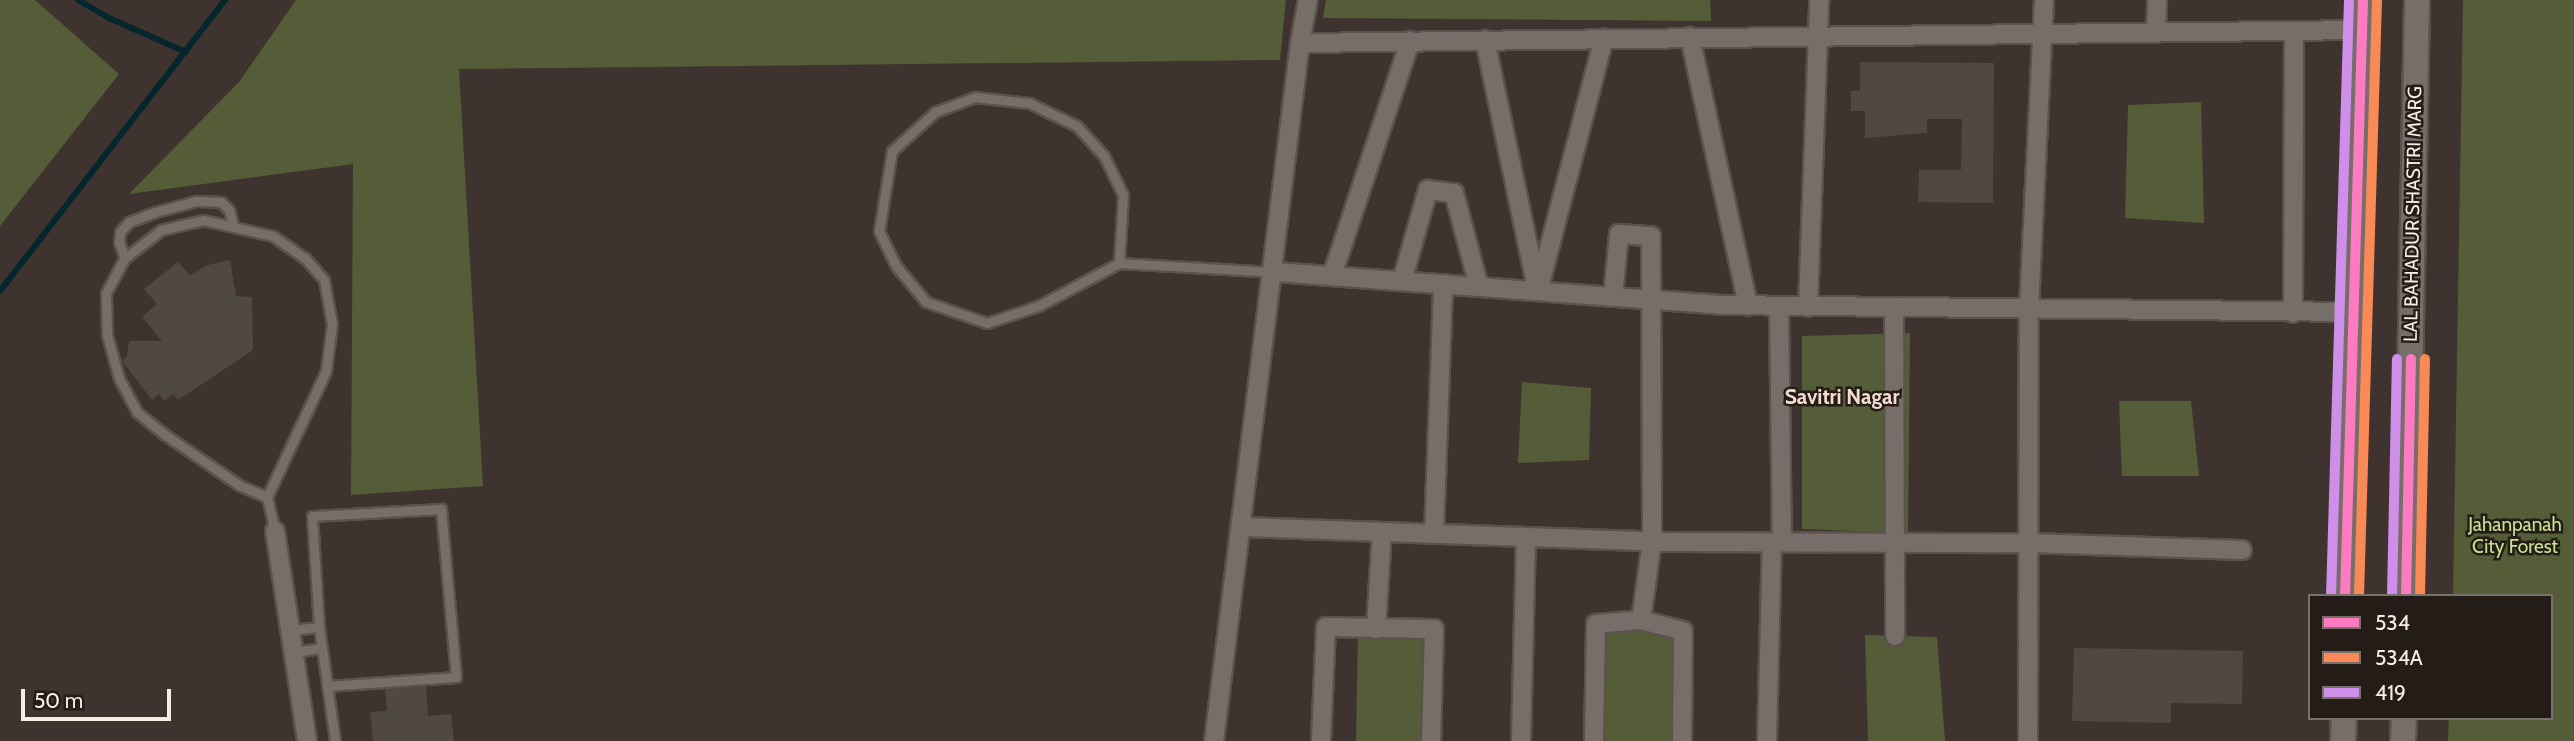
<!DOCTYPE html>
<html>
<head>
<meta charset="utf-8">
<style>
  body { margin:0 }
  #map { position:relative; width:2574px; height:741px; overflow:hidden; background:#3e332e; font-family:Cabin,sans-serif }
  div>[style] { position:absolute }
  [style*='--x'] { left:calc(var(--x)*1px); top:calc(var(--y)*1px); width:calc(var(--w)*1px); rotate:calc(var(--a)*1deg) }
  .green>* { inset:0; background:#545d38 }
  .stream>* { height:6px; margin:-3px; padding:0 3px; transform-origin:3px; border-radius:3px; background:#06262d }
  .building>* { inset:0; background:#504843 }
  .roads { filter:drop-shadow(2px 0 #5b524d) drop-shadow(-2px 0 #5b524d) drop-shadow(0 2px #5b524d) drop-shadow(0 -2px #5b524d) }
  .lane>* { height:9px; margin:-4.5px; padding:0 4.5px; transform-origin:4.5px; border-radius:4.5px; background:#776e6a }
  .street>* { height:18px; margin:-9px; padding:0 9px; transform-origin:9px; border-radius:9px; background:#776e6a }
  .secondary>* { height:24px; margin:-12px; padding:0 12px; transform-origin:12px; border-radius:12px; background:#776e6a }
  .bus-1>* { height:10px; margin:-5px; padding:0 5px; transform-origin:5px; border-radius:5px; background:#fe7ac1 }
  .bus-2>* { height:10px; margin:-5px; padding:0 5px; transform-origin:5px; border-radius:5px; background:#f98a56 }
  .bus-3>* { height:10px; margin:-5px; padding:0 5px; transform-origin:5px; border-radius:5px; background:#ce8fe9 }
  span { translate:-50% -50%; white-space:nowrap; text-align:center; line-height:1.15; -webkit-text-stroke:5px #241c17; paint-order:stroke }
  .street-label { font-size:19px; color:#f9ede6 }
  .park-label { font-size:19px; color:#cbe193 }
  .neighbourhood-label { font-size:21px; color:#f4dcd0; font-weight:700 }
  .legend { position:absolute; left:2308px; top:594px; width:245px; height:126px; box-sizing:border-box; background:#241c17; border:2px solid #79706a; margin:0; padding:9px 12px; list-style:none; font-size:21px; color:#f9ede6 }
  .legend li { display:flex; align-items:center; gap:14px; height:35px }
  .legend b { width:35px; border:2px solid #79706a }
  .scale { position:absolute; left:21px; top:689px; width:150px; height:32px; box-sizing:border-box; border:4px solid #f9ede6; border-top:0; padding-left:9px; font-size:21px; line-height:24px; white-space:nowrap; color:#f9ede6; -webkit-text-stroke:5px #241c17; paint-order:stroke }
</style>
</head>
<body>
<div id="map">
  <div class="green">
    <div style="clip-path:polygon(0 0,35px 0,119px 74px,0 226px)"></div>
    <div style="clip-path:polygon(296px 0,1286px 0,1280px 60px,459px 69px,483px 486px,351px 495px,353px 164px,129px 194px,239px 82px)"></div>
    <div style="clip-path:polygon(1326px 0,1710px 0,1711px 21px,1323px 18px)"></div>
    <div style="clip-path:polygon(2463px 0,2574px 0,2574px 741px,2448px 741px,2449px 718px,2551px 718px,2551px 596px,2453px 596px)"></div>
    <div style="clip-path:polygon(2201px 102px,2204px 223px,2125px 218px,2128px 105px)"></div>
    <div style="clip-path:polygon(1910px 333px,1908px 533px,1802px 529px,1802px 336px)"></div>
    <div style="clip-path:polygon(1522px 382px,1591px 388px,1589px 460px,1518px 463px)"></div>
    <div style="clip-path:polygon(2119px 401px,2191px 401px,2199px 476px,2122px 476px)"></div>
    <div style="clip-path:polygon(1358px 629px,1434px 629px,1431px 741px,1356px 741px)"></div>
    <div style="clip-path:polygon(1606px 631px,1683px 631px,1682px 741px,1605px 741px)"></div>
    <div style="clip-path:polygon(1865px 635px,1937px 637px,1945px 741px,1868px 741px)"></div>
  </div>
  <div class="stream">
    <div style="--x:78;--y:0;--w:36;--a:30"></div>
    <div style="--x:109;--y:18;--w:84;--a:23.8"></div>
    <div style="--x:0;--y:291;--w:368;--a:-52.3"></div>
  </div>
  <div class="building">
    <div style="clip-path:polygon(1860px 62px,1994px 63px,1993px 203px,1918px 202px,1919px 170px,1961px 170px,1962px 119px,1927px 119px,1927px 133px,1865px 138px,1865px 111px,1851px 111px,1851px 91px,1860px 91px)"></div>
    <div style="clip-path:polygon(230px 260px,236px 296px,252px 297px,253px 350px,178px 400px,173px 394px,164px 401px,159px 394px,152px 400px,122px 361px,127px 356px,129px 341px,162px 341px,142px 317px,157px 304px,144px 289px,178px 262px,190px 275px,208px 265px)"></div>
    <div style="clip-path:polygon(2074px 648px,2243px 651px,2242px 704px,2171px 703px,2171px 723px,2072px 721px)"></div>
    <div style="clip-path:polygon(426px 686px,428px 716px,451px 714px,454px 741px,373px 741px,370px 712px,387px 711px,385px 689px)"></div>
  </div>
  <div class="roads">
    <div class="lane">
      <div style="--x:125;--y:258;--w:17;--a:-111"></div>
      <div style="--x:119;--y:242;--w:10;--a:-84"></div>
      <div style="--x:120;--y:232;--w:13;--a:-48"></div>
      <div style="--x:129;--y:222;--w:28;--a:-21"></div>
      <div style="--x:155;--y:212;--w:42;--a:-15"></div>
      <div style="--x:196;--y:201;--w:25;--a:2"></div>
      <div style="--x:221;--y:202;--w:11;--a:45"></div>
      <div style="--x:229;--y:210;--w:16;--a:75"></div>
      <div style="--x:1119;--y:263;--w:92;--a:152"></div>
      <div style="--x:1038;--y:306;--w:54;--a:161.6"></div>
      <div style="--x:987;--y:323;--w:65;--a:-161"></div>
      <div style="--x:926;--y:302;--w:47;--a:-129.8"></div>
      <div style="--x:896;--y:266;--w:39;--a:-116"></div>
      <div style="--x:879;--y:231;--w:81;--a:-80.8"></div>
      <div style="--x:892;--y:151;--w:58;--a:-42.2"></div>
      <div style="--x:935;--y:112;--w:43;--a:-20.6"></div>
      <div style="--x:975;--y:97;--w:54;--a:6.3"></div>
      <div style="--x:1029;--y:103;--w:53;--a:25.6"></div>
      <div style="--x:1077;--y:126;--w:40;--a:48"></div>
      <div style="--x:1104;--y:156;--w:43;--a:64"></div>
      <div style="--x:1123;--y:195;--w:68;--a:93.4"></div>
      <div style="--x:1119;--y:263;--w:154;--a:3.3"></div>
      <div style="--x:267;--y:497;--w:30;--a:-157"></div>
      <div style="--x:239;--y:485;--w:91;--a:-145.8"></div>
      <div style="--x:164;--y:434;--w:35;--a:-141"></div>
      <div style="--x:137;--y:412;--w:38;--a:-118"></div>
      <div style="--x:119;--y:378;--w:45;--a:-105.6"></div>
      <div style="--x:107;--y:335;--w:42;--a:-91.4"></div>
      <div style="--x:106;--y:293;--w:40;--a:-62"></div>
      <div style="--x:125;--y:258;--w:46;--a:-37.9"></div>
      <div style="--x:161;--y:230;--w:43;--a:-13.4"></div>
      <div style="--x:203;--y:220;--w:72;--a:12.9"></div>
      <div style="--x:273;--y:236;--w:39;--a:35"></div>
      <div style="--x:305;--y:258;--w:29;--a:49"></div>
      <div style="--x:324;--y:280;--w:45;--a:79.7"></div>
      <div style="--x:332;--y:324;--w:47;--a:97.3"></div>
      <div style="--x:326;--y:371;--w:139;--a:115.1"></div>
      <div style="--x:267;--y:497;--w:35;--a:77"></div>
      <div style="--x:291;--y:630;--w:28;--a:-6"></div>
      <div style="--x:293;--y:652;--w:29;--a:-8"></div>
      <div style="--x:327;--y:686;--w:129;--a:-4"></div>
      <div style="--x:456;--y:677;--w:169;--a:-95.1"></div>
      <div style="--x:441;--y:509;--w:129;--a:176.9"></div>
      <div style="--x:312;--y:516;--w:111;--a:86.4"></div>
      <div style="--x:319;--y:627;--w:115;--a:82"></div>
    </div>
    <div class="street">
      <div style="--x:2156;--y:33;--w:33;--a:-88"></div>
      <div style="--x:1690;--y:37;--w:275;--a:77.8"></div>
      <div style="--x:1485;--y:40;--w:253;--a:78.2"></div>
      <div style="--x:1300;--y:43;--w:1062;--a:-0.7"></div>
      <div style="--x:1274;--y:272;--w:447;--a:4.2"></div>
      <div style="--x:1720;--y:305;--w:635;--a:0.63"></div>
      <div style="--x:1332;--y:276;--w:248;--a:-71.6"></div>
      <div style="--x:1402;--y:281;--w:95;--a:-74.1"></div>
      <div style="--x:1428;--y:190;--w:26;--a:7"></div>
      <div style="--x:1454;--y:193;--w:97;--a:75.1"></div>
      <div style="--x:1538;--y:291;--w:261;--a:-75.4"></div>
      <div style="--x:1613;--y:297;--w:63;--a:-84.6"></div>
      <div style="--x:1619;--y:234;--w:32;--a:4"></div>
      <div style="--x:1651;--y:236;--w:305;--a:89.8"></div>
      <div style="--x:1652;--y:541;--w:80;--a:97.9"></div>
      <div style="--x:1779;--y:306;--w:236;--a:89.3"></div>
      <div style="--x:1808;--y:307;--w:307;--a:-87.9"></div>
      <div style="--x:1894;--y:307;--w:329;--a:89.8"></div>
      <div style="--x:2293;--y:313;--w:282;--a:-89.8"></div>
      <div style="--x:1242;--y:527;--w:427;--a:2"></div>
      <div style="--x:1669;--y:542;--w:360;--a:0.2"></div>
      <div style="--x:2029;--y:543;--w:213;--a:1.9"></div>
      <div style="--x:275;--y:531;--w:212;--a:81.3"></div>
      <div style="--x:1434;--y:534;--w:250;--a:-87.9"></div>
      <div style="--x:1376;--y:629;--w:97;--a:-86.5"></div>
      <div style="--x:1214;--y:741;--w:703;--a:-82.98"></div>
      <div style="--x:1300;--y:43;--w:44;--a:-79.5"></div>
      <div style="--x:1321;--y:741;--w:114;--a:-87.5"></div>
      <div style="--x:1326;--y:627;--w:108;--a:1.1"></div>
      <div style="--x:1434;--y:629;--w:112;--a:91.5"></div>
      <div style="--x:1521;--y:741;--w:204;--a:-88.6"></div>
      <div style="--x:1594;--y:741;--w:117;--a:-89"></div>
      <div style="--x:1596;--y:624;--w:45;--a:-5.1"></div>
      <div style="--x:1641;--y:620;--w:43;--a:14.7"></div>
      <div style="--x:1683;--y:631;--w:110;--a:90.5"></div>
      <div style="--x:1767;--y:741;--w:199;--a:-88.6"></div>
      <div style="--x:2028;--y:741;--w:434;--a:-89.9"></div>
      <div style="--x:2029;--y:307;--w:307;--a:-87.2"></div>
    </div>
    <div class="secondary">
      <div style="--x:2345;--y:596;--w:596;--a:-88.27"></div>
      <div style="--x:2406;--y:596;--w:596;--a:-88.94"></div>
      <div style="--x:2343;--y:741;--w:23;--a:-88"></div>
      <div style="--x:2403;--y:741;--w:23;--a:-88"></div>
    </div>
  </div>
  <div class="bus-1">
    <div style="--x:2345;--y:596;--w:596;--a:-88.27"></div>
    <div style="--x:2406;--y:596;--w:237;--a:-88.8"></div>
  </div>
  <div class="bus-2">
    <div style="--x:2359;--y:596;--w:596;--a:-88.27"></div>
    <div style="--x:2420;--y:596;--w:237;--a:-88.8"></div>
  </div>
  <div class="bus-3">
    <div style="--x:2331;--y:596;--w:596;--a:-88.27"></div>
    <div style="--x:2392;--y:596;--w:237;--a:-88.8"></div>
  </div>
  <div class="street-label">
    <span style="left:2413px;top:214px;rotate:-89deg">LAL BAHADUR SHASTRI MARG</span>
  </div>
  <div class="park-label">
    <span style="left:2515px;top:536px">Jahanpanah<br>City Forest</span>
  </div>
  <div class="neighbourhood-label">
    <span style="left:1842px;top:397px">Savitri Nagar</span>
  </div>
  <ul class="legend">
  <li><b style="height:9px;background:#fe7ac1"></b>534</li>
  <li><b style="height:9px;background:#f98a56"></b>534A</li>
  <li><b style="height:9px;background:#ce8fe9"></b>419</li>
  </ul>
  <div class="scale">50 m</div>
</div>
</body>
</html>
